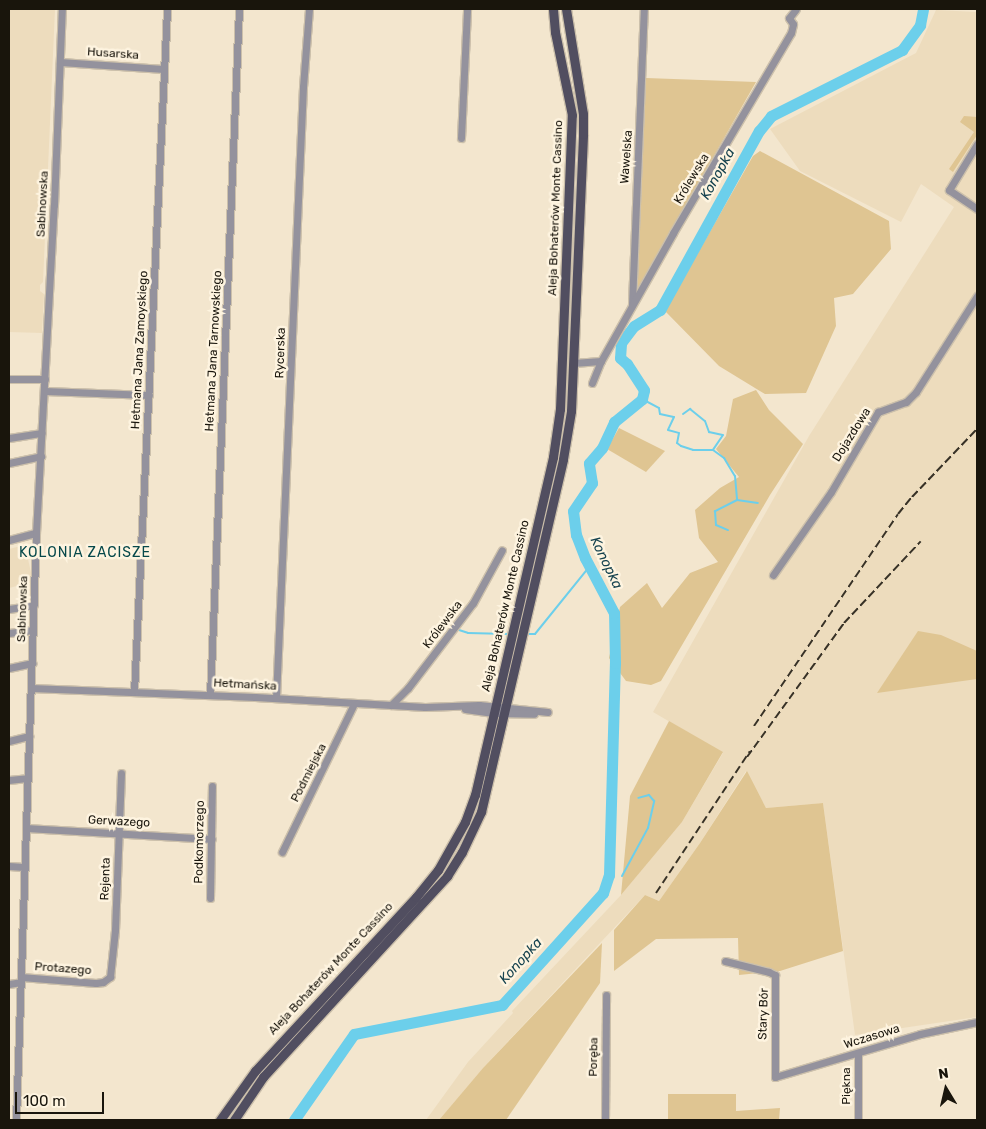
<!DOCTYPE html>
<html>
<head>
<meta charset="utf-8">
<style>
  body { margin:0 }
  #map { position:relative; width:986px; height:1129px; overflow:hidden; background:#f3e6ce; font-family:Rubik,sans-serif }
  div>[style] { position:absolute }
  [style*='--x'] { left:calc(var(--x)*1px); top:calc(var(--y)*1px); width:calc(var(--w)*1px); rotate:calc(var(--a)*1deg) }
  .built>* { inset:0; background:#eddcbd }
  .green>* { inset:0; background:#dfc592 }
  .stream>* { height:2px; margin:-1px; padding:0 1px; transform-origin:1px; border-radius:1px; background:#6ccfeb }
  .river>* { height:11px; margin:-5.5px; padding:0 5.5px; transform-origin:5.5px; border-radius:5.5px; background:#6ccfeb }
  .roads { filter:drop-shadow(1px 0 #ccc0ab) drop-shadow(-1px 0 #ccc0ab) drop-shadow(0 1px #ccc0ab) drop-shadow(0 -1px #ccc0ab) }
  .minor>* { height:7px; margin:-3.5px; padding:0 3.5px; transform-origin:3.5px; border-radius:3.5px; background:#94929d }
  .major>* { height:9px; margin:-4.5px; padding:0 4.5px; transform-origin:4.5px; border-radius:4.5px; background:#514e60 }
  .rail>* { height:2px; margin-top:-1px; transform-origin:0; background:repeating-linear-gradient(90deg,#373126 0 8px,transparent 0 12px) }
  span { translate:-50% -50%; white-space:nowrap; text-align:center; line-height:1.15; -webkit-text-stroke:5px #fef4e0; paint-order:stroke }
  .street-label { font-size:12px; color:#19150c }
  .water-label { font-size:14px; color:#17434f; font-style:italic }
  .neighbourhood-label { font-size:14px; color:#06484a; letter-spacing:1px }
  .frame { position:absolute; inset:0; border:10px solid #19150c; pointer-events:none }
  .north { position:absolute; left:921px; top:1064px; width:50px; height:50px; -webkit-text-stroke:4px #fef4e0; paint-order:stroke; rotate:351deg; font-size:14px; font-weight:700; line-height:20px; text-align:center; color:#19150c }
  .north::after { content:''; display:block; margin:auto; width:18px; height:22px; background:#19150c; clip-path:polygon(50% 0,100% 100%,50% 72%,0 100%) }
  .scale { position:absolute; left:15px; top:1092px; width:89px; height:22px; box-sizing:border-box; border:2px solid #19150c; border-top:0; padding-left:6px; font-size:15px; line-height:18px; white-space:nowrap; color:#19150c; -webkit-text-stroke:4px #fef4e0; paint-order:stroke }
</style>
</head>
<body>
<div id="map">
  <div class="built">
    <div style="clip-path:polygon(9px 9px,55px 9px,43px 282px,40px 285px,40px 291px,44px 294px,42px 333px,9px 332px)"></div>
    <div style="clip-path:polygon(936px 10px,977px 12px,977px 1017px,855px 1035px,823px 803px,766px 808px,746px 771px,700px 843px,659px 901px,645px 895px,483px 1068px,439px 1120px,426px 1120px,468px 1062px,513px 1013px,512px 1011px,621px 895px,682px 822px,723px 753px,653px 712px,809px 436px,954px 207px,921px 184px,901px 222px,800px 171px,770px 129px,916px 53px)"></div>
    <div style="clip-path:polygon(25px 545px,33px 582px,9px 588px,9px 549px)"></div>
  </div>
  <div class="green">
    <div style="clip-path:polygon(646px 78px,756px 82px,637px 291px)"></div>
    <div style="clip-path:polygon(964px 116px,977px 117px,977px 135px,953px 172px,949px 169px,974px 132px,960px 122px)"></div>
    <div style="clip-path:polygon(760px 151px,889px 221px,891px 249px,853px 294px,834px 298px,836px 326px,806px 393px,765px 394px,719px 366px,665px 311px,753px 156px)"></div>
    <div style="clip-path:polygon(756px 390px,769px 410px,803px 444px,770px 495px,661px 681px,651px 685px,626px 681px,609px 658px,620px 607px,647px 583px,662px 608px,690px 573px,718px 562px,699px 538px,695px 510px,720px 488px,739px 477px,716px 449px,726px 436px,733px 399px)"></div>
    <div style="clip-path:polygon(619px 428px,665px 451px,646px 472px,607px 449px)"></div>
    <div style="clip-path:polygon(918px 631px,941px 635px,977px 651px,977px 679px,877px 693px)"></div>
    <div style="clip-path:polygon(669px 721px,723px 752px,682px 822px,621px 895px,630px 796px)"></div>
    <div style="clip-path:polygon(747px 771px,766px 808px,823px 803px,843px 951px,780px 971px,739px 975px,738px 938px,656px 939px,614px 971px,614px 930px,645px 895px,659px 901px,700px 843px)"></div>
    <div style="clip-path:polygon(602px 943px,600px 983px,506px 1120px,439px 1120px,483px 1068px)"></div>
    <div style="clip-path:polygon(668px 1094px,736px 1094px,736px 1111px,780px 1108px,779px 1120px,668px 1120px)"></div>
  </div>
  <div class="stream">
    <div style="--x:642;--y:399;--w:19;--a:28"></div>
    <div style="--x:659;--y:408;--w:6;--a:81"></div>
    <div style="--x:660;--y:414;--w:14;--a:12"></div>
    <div style="--x:674;--y:417;--w:14;--a:115"></div>
    <div style="--x:668;--y:430;--w:11;--a:15"></div>
    <div style="--x:679;--y:433;--w:10;--a:101"></div>
    <div style="--x:677;--y:443;--w:5;--a:37"></div>
    <div style="--x:681;--y:446;--w:13;--a:18"></div>
    <div style="--x:693;--y:450;--w:20;--a:0"></div>
    <div style="--x:713;--y:450;--w:14;--a:36"></div>
    <div style="--x:724;--y:458;--w:21;--a:59"></div>
    <div style="--x:735;--y:476;--w:24;--a:85"></div>
    <div style="--x:737;--y:500;--w:25;--a:153"></div>
    <div style="--x:715;--y:511;--w:14;--a:86"></div>
    <div style="--x:716;--y:525;--w:13;--a:23"></div>
    <div style="--x:683;--y:414;--w:9;--a:-36"></div>
    <div style="--x:690;--y:409;--w:19;--a:39"></div>
    <div style="--x:705;--y:421;--w:12;--a:70"></div>
    <div style="--x:709;--y:432;--w:14;--a:12"></div>
    <div style="--x:723;--y:435;--w:18;--a:124"></div>
    <div style="--x:737;--y:500;--w:21;--a:8"></div>
    <div style="--x:459;--y:630;--w:9;--a:18"></div>
    <div style="--x:468;--y:633;--w:41;--a:1.4"></div>
    <div style="--x:526;--y:634;--w:9;--a:0"></div>
    <div style="--x:535;--y:634;--w:86;--a:-51.1"></div>
    <div style="--x:622;--y:876;--w:55;--a:-61.6"></div>
    <div style="--x:648;--y:828;--w:28;--a:-77"></div>
    <div style="--x:654;--y:801;--w:8;--a:-130"></div>
    <div style="--x:649;--y:795;--w:11;--a:165"></div>
  </div>
  <div class="river">
    <div style="--x:294;--y:1120;--w:105;--a:-55.1"></div>
    <div style="--x:354;--y:1034;--w:151;--a:-11.1"></div>
    <div style="--x:502;--y:1005;--w:151;--a:-48"></div>
    <div style="--x:603;--y:893;--w:19;--a:-72"></div>
    <div style="--x:609;--y:875;--w:212;--a:-88.4"></div>
    <div style="--x:615;--y:663;--w:50;--a:-91.1"></div>
    <div style="--x:614;--y:613;--w:62;--a:-117.8"></div>
    <div style="--x:585;--y:558;--w:25;--a:-111"></div>
    <div style="--x:576;--y:535;--w:24;--a:-97"></div>
    <div style="--x:573;--y:511;--w:34;--a:-56"></div>
    <div style="--x:592;--y:483;--w:20;--a:-99"></div>
    <div style="--x:589;--y:463;--w:20;--a:-49"></div>
    <div style="--x:602;--y:448;--w:29;--a:-65"></div>
    <div style="--x:614;--y:422;--w:36;--a:-39"></div>
    <div style="--x:642;--y:399;--w:9;--a:-77"></div>
    <div style="--x:644;--y:390;--w:31;--a:-123"></div>
    <div style="--x:627;--y:364;--w:9;--a:-139"></div>
    <div style="--x:620;--y:358;--w:15;--a:-86"></div>
    <div style="--x:621;--y:343;--w:21;--a:-53"></div>
    <div style="--x:634;--y:326;--w:31;--a:-32"></div>
    <div style="--x:660;--y:310;--w:205;--a:-61.1"></div>
    <div style="--x:759;--y:131;--w:19;--a:-51"></div>
    <div style="--x:771;--y:116;--w:147;--a:-26.7"></div>
    <div style="--x:902;--y:50;--w:31;--a:-54"></div>
    <div style="--x:920;--y:25;--w:16;--a:-79"></div>
  </div>
  <div class="roads">
    <div class="minor">
      <div style="--x:60;--y:62;--w:104;--a:3.9"></div>
      <div style="--x:461;--y:138;--w:129;--a:-87.3"></div>
      <div style="--x:977;--y:144;--w:54;--a:121.3"></div>
      <div style="--x:949;--y:190;--w:34;--a:34"></div>
      <div style="--x:632;--y:304;--w:295;--a:-87.7"></div>
      <div style="--x:573;--y:363;--w:28;--a:-4"></div>
      <div style="--x:9;--y:379;--w:36;--a:0"></div>
      <div style="--x:592;--y:383;--w:24;--a:-68"></div>
      <div style="--x:601;--y:361;--w:147;--a:-60.6"></div>
      <div style="--x:673;--y:233;--w:232;--a:-59.5"></div>
      <div style="--x:791;--y:33;--w:9;--a:-77"></div>
      <div style="--x:793;--y:24;--w:7;--a:-124"></div>
      <div style="--x:789;--y:18;--w:11;--a:-52"></div>
      <div style="--x:45;--y:391;--w:104;--a:2.2"></div>
      <div style="--x:9;--y:438;--w:33;--a:-9"></div>
      <div style="--x:9;--y:463;--w:33;--a:-12"></div>
      <div style="--x:9;--y:540;--w:28;--a:-15"></div>
      <div style="--x:773;--y:575;--w:101;--a:-55.1"></div>
      <div style="--x:831;--y:492;--w:93;--a:-59.6"></div>
      <div style="--x:878;--y:412;--w:30;--a:-20"></div>
      <div style="--x:906;--y:402;--w:14;--a:-45"></div>
      <div style="--x:916;--y:392;--w:114;--a:-57.6"></div>
      <div style="--x:9;--y:609;--w:25;--a:-9"></div>
      <div style="--x:9;--y:633;--w:24;--a:-7"></div>
      <div style="--x:9;--y:668;--w:24;--a:-12"></div>
      <div style="--x:31;--y:688;--w:224;--a:2.3"></div>
      <div style="--x:255;--y:697;--w:170;--a:3.4"></div>
      <div style="--x:425;--y:707;--w:54;--a:-2.1"></div>
      <div style="--x:479;--y:705;--w:69;--a:5.8"></div>
      <div style="--x:134;--y:692;--w:684;--a:-87.23"></div>
      <div style="--x:210;--y:695;--w:687;--a:-87.58"></div>
      <div style="--x:276;--y:698;--w:612;--a:-87.47"></div>
      <div style="--x:303;--y:87;--w:78;--a:-85.6"></div>
      <div style="--x:391;--y:705;--w:24;--a:-45"></div>
      <div style="--x:408;--y:688;--w:107;--a:-52.6"></div>
      <div style="--x:473;--y:603;--w:60;--a:-61.3"></div>
      <div style="--x:465;--y:709;--w:30;--a:8"></div>
      <div style="--x:495;--y:713;--w:39;--a:1"></div>
      <div style="--x:9;--y:741;--w:21;--a:-14"></div>
      <div style="--x:9;--y:780;--w:18;--a:-6"></div>
      <div style="--x:26;--y:828;--w:186;--a:3.4"></div>
      <div style="--x:282;--y:852;--w:165;--a:-64.1"></div>
      <div style="--x:9;--y:866;--w:15;--a:4"></div>
      <div style="--x:210;--y:898;--w:112;--a:-89"></div>
      <div style="--x:725;--y:961;--w:45;--a:14"></div>
      <div style="--x:769;--y:972;--w:7;--a:27"></div>
      <div style="--x:775;--y:975;--w:102;--a:90"></div>
      <div style="--x:775;--y:1077;--w:151;--a:-16.5"></div>
      <div style="--x:920;--y:1034;--w:58;--a:-11.9"></div>
      <div style="--x:21;--y:977;--w:75;--a:4.6"></div>
      <div style="--x:96;--y:983;--w:7;--a:-8"></div>
      <div style="--x:103;--y:982;--w:9;--a:-36"></div>
      <div style="--x:110;--y:977;--w:47;--a:-83.9"></div>
      <div style="--x:115;--y:930;--w:157;--a:-87.8"></div>
      <div style="--x:9;--y:984;--w:12;--a:-9"></div>
      <div style="--x:858;--y:1053;--w:67;--a:90"></div>
      <div style="--x:16;--y:1120;--w:587;--a:-88.05"></div>
      <div style="--x:36;--y:533;--w:328;--a:-86.9"></div>
      <div style="--x:54;--y:205;--w:196;--a:-87.7"></div>
      <div style="--x:605;--y:1120;--w:125;--a:-89.5"></div>
    </div>
    <div class="major">
      <div style="--x:220;--y:1120;--w:60;--a:-54.5"></div>
      <div style="--x:255;--y:1071;--w:237;--a:-47.2"></div>
      <div style="--x:416;--y:897;--w:35;--a:-51"></div>
      <div style="--x:438;--y:870;--w:55;--a:-60.6"></div>
      <div style="--x:465;--y:822;--w:29;--a:-70"></div>
      <div style="--x:475;--y:795;--w:347;--a:-77"></div>
      <div style="--x:553;--y:457;--w:49;--a:-81.7"></div>
      <div style="--x:560;--y:409;--w:294;--a:-87.7"></div>
      <div style="--x:572;--y:115;--w:85;--a:-101.6"></div>
      <div style="--x:555;--y:32;--w:23;--a:-95"></div>
      <div style="--x:234;--y:1120;--w:52;--a:-56"></div>
      <div style="--x:263;--y:1077;--w:273;--a:-47.5"></div>
      <div style="--x:447;--y:876;--w:28;--a:-58"></div>
      <div style="--x:462;--y:852;--w:44;--a:-64.6"></div>
      <div style="--x:481;--y:812;--w:362;--a:-76.9"></div>
      <div style="--x:563;--y:459;--w:49;--a:-80.5"></div>
      <div style="--x:571;--y:411;--w:277;--a:-87.5"></div>
      <div style="--x:583;--y:134;--w:20;--a:-90"></div>
      <div style="--x:583;--y:114;--w:106;--a:-99.2"></div>
    </div>
  </div>
  <div class="rail">
    <div style="--x:754;--y:726;--w:256;--a:-55.8"></div>
    <div style="--x:898;--y:514;--w:22;--a:-51"></div>
    <div style="--x:912;--y:497;--w:94;--a:-46.3"></div>
    <div style="--x:747;--y:757;--w:165;--a:-54.1"></div>
    <div style="--x:844;--y:623;--w:112;--a:-46.8"></div>
    <div style="--x:656;--y:893;--w:170;--a:-56.5"></div>
  </div>
  <div class="street-label">
    <span style="left:113px;top:54px;rotate:4deg">Husarska</span>
    <span style="left:627px;top:157px;rotate:-86deg">Wawelska</span>
    <span style="left:692px;top:179px;rotate:-59deg">Królewska</span>
    <span style="left:43px;top:204px;rotate:-87deg">Sabinowska</span>
    <span style="left:556px;top:208px;rotate:-88deg">Aleja Bohaterów Monte Cassino</span>
    <span style="left:140px;top:350px;rotate:-87deg">Hetmana Jana Zamoyskiego</span>
    <span style="left:214px;top:351px;rotate:-87deg">Hetmana Jana Tarnowskiego</span>
    <span style="left:281px;top:353px;rotate:-88deg">Rycerska</span>
    <span style="left:852px;top:435px;rotate:-58deg">Dojazdowa</span>
    <span style="left:506px;top:606px;rotate:-77deg">Aleja Bohaterów Monte Cassino</span>
    <span style="left:23px;top:609px;rotate:-88deg">Sabinowska</span>
    <span style="left:443px;top:625px;rotate:-53deg">Królewska</span>
    <span style="left:245px;top:685px;rotate:3deg">Hetmańska</span>
    <span style="left:309px;top:773px;rotate:-63deg">Podmiejska</span>
    <span style="left:119px;top:822px;rotate:3deg">Gerwazego</span>
    <span style="left:200px;top:842px;rotate:-89deg">Podkomorzego</span>
    <span style="left:106px;top:879px;rotate:-88deg">Rejenta</span>
    <span style="left:63px;top:969px;rotate:4deg">Protazego</span>
    <span style="left:331px;top:969px;rotate:-47deg">Aleja Bohaterów Monte Cassino</span>
    <span style="left:764px;top:1014px;rotate:-88deg">Stary Bór</span>
    <span style="left:872px;top:1037px;rotate:-17deg">Wczasowa</span>
    <span style="left:594px;top:1057px;rotate:-89deg">Poręba</span>
    <span style="left:847px;top:1086px;rotate:-90deg">Piękna</span>
  </div>
  <div class="water-label">
    <span style="left:718px;top:174px;rotate:-61deg">Konopka</span>
    <span style="left:606px;top:563px;rotate:64deg">Konopka</span>
    <span style="left:521px;top:961px;rotate:-48deg">Konopka</span>
  </div>
  <div class="neighbourhood-label">
    <span style="left:85px;top:553px">KOLONIA ZACISZE</span>
  </div>
  <div class="frame"></div>
  <div class="north">N</div>
  <div class="scale">100 m</div>
</div>
</body>
</html>
